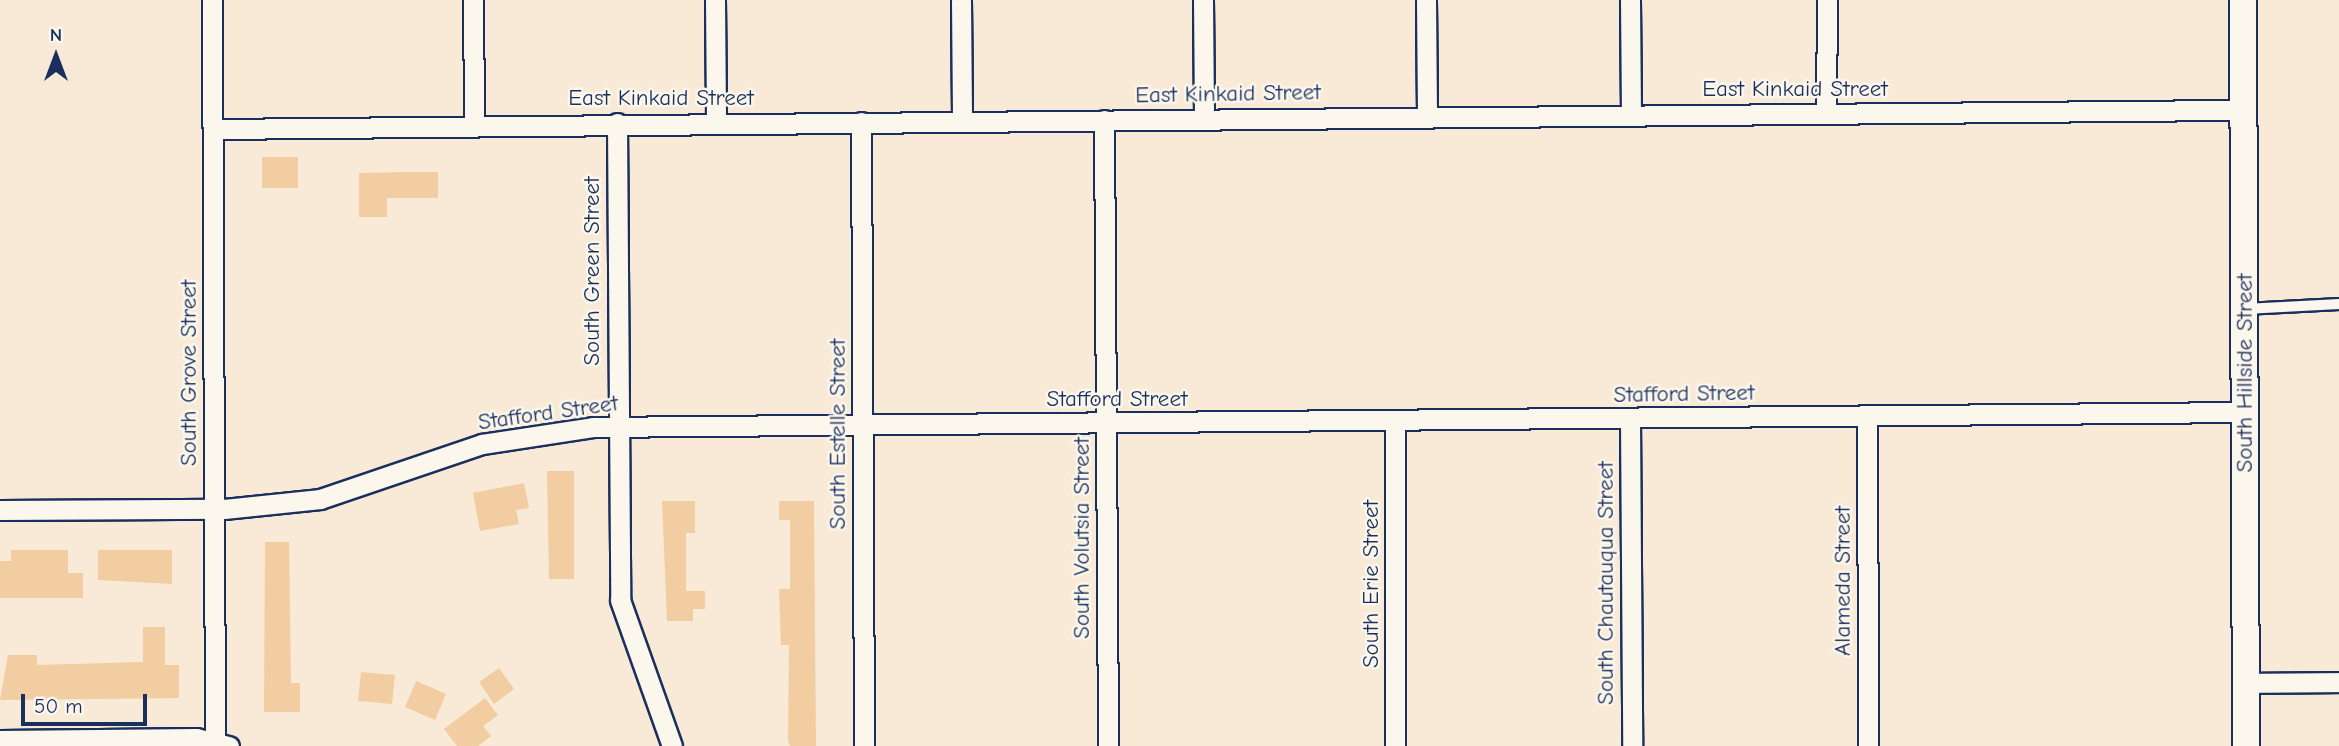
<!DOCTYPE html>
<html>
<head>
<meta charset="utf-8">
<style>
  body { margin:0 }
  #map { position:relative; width:2339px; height:746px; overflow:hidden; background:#f8ead6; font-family:"Comic Neue",sans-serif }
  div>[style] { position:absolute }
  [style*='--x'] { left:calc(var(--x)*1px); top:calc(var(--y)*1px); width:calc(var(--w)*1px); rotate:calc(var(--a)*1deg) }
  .building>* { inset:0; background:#f1cda1 }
  .roads { filter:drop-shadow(2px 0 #1b2f5e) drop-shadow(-2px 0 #1b2f5e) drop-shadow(0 2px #1b2f5e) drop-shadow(0 -2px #1b2f5e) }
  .lane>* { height:10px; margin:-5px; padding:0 5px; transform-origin:5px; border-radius:5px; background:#fbf7ec }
  .street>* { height:19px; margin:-9.5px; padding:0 9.5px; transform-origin:9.5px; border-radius:9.5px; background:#fbf7ec }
  .secondary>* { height:26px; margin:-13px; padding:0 13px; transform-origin:13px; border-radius:13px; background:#fbf7ec }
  span { translate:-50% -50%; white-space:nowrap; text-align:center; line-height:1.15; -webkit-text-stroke:5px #fbf7ec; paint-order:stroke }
  .street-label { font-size:23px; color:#1b2f5e }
  .north { position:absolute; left:21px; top:21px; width:70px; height:70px; -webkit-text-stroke:5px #fbf7ec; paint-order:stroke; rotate:0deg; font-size:19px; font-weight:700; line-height:28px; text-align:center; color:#1b2f5e }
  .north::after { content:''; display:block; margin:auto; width:24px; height:32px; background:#1b2f5e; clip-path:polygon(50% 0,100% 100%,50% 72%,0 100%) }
  .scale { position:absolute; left:21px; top:694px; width:126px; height:32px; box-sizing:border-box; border:4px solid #1b2f5e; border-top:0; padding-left:9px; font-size:21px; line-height:24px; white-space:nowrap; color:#1b2f5e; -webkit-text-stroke:5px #fbf7ec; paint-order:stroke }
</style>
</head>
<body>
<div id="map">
  <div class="building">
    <div style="clip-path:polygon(262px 157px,298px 157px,298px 188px,262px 188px)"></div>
    <div style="clip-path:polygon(408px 172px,438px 172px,438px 198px,387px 198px,387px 217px,359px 217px,359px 173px)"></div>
    <div style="clip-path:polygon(547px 471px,574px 471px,574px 579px,549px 579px)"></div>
    <div style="clip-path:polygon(524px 483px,529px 508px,516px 510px,519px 524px,480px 531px,473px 493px)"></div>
    <div style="clip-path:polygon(662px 501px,695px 501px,695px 533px,686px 533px,686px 591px,705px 591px,705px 609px,693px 609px,693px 621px,667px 621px)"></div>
    <div style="clip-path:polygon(779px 501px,814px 501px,816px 746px,790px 746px,788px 740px,789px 645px,781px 645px,779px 589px,790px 589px,790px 520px,779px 520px)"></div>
    <div style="clip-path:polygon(265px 542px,289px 542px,291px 683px,300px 683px,300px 712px,264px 712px)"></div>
    <div style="clip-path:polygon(11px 550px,68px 550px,68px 573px,83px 573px,83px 598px,0 598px,0 561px,11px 561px)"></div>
    <div style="clip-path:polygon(98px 550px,172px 550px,172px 584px,98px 580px)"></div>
    <div style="clip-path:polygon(143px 627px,165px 627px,165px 665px,179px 665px,179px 698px,0 700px,8px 655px,37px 655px,37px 665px,143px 662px)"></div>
    <div style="clip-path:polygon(499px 668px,514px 689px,494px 704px,479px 682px)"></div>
    <div style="clip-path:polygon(361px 672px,395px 675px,392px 704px,358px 701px)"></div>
    <div style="clip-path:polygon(416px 681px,446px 694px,435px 720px,405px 707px)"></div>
    <div style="clip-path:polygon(485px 698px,498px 715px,483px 726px,491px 736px,478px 746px,457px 746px,444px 729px)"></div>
  </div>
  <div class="roads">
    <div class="lane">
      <div style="--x:2245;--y:309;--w:94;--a:-3"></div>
    </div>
    <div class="street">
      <div style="--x:212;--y:0;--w:746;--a:89.77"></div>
      <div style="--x:473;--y:0;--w:123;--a:89.5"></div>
      <div style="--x:715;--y:0;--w:122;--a:89.5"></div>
      <div style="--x:961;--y:0;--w:121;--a:89.5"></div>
      <div style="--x:1203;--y:0;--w:119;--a:89.5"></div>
      <div style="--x:1426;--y:0;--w:117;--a:89.5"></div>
      <div style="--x:1630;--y:0;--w:115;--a:89.5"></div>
      <div style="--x:1826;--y:113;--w:113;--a:-89.5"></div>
      <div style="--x:1104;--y:120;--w:626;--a:89.63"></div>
      <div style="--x:861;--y:122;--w:624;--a:89.72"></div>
      <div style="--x:617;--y:123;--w:477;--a:89.6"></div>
      <div style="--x:620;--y:600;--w:155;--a:70.4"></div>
      <div style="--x:213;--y:129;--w:2030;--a:-0.54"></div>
      <div style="--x:1867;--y:417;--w:329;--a:89.8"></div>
      <div style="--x:1630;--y:420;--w:326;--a:89.6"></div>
      <div style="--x:1395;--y:421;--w:325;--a:90"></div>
      <div style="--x:0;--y:510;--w:224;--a:-0.3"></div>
      <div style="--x:224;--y:509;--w:97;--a:-5.9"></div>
      <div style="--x:320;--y:499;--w:171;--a:-18.8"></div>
      <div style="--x:482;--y:444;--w:112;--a:-8.7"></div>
      <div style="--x:593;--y:427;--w:1652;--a:-0.52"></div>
      <div style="--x:2246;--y:683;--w:93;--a:-0.6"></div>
      <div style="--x:0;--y:740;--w:196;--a:-0.6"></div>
      <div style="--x:196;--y:738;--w:34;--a:14"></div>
    </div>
    <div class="secondary">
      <div style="--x:2243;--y:0;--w:746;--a:89.77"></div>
    </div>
  </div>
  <div class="street-label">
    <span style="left:1795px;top:89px">East Kinkaid Street</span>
    <span style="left:1228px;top:94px;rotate:-1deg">East Kinkaid Street</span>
    <span style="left:661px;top:98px">East Kinkaid Street</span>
    <span style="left:592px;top:271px;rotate:-90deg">South Green Street</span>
    <span style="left:189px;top:373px;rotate:-90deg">South Grove Street</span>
    <span style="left:2245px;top:373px;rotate:-90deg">South Hillside Street</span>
    <span style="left:1684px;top:394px;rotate:-1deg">Stafford Street</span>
    <span style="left:1117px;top:399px">Stafford Street</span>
    <span style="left:548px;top:413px;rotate:-8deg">Stafford Street</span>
    <span style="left:838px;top:434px;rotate:-90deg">South Estelle Street</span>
    <span style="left:1082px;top:538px;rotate:-90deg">South Volutsia Street</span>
    <span style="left:1843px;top:581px;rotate:-90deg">Alameda Street</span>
    <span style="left:1606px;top:583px;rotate:-90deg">South Chautauqua Street</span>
    <span style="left:1371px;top:584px;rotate:-90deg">South Erie Street</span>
  </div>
  <div class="north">N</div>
  <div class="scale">50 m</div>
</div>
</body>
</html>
